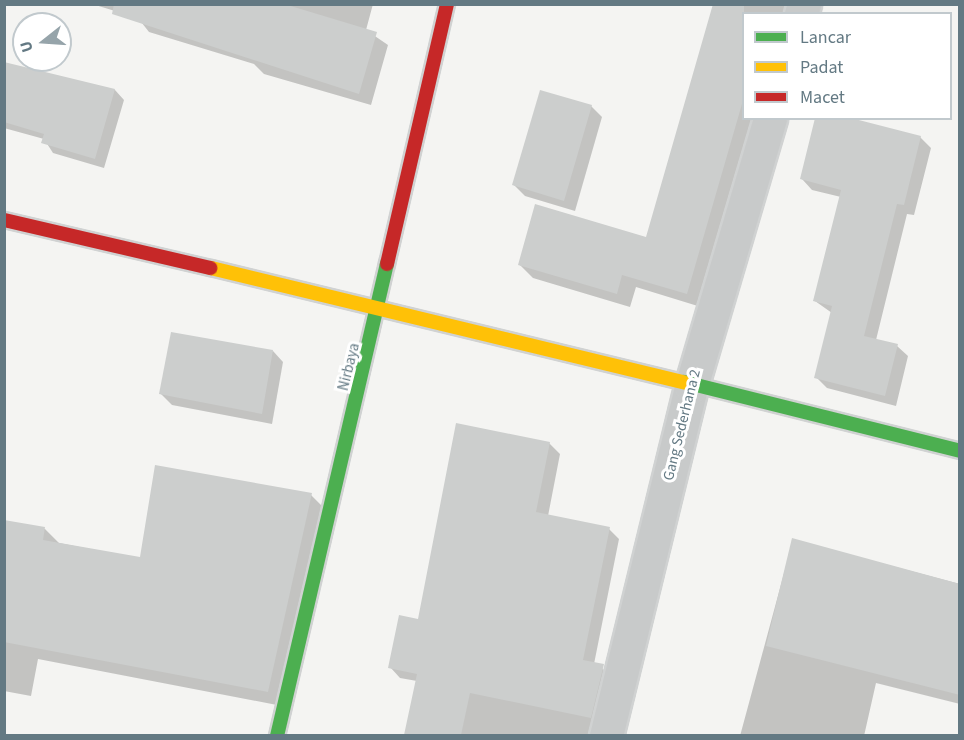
<!DOCTYPE html>
<html>
<head>
<meta charset="utf-8">
<style>
  body { margin:0 }
  #map { position:relative; width:964px; height:740px; overflow:hidden; background:#f4f4f2; font-family:"Source Sans 3",sans-serif }
  div>[style] { position:absolute }
  [style*='--x'] { left:calc(var(--x)*1px); top:calc(var(--y)*1px); width:calc(var(--w)*1px); rotate:calc(var(--a)*1deg) }
  .shadow>* { inset:0; background:#0003 }
  .building>* { inset:0; background:#cccecd }
  .roads { filter:drop-shadow(2px 0 #d0d2d2) drop-shadow(-2px 0 #d0d2d2) drop-shadow(0 2px #d0d2d2) drop-shadow(0 -2px #d0d2d2) }
  .street>* { height:33px; margin:-16.5px; padding:0 16.5px; transform-origin:16.5px; border-radius:16.5px; background:#c8caca }
  .fast>* { height:14px; margin:-7px; padding:0 7px; transform-origin:7px; border-radius:7px; background:#4caf50 }
  .slow>* { height:14px; margin:-7px; padding:0 7px; transform-origin:7px; border-radius:7px; background:#ffc107 }
  .jam>* { height:14px; margin:-7px; padding:0 7px; transform-origin:7px; border-radius:7px; background:#c62828 }
  span { translate:-50% -50%; white-space:nowrap; text-align:center; line-height:1.15; -webkit-text-stroke:6px #fff; paint-order:stroke }
  .street-label { font-size:15px; color:#637983 }
  .frame { position:absolute; inset:0; border:6px solid #637983; pointer-events:none }
  .legend { position:absolute; left:742px; top:12px; width:210px; height:108px; box-sizing:border-box; background:#fff; border:2px solid #c1c9cd; margin:0; padding:8px 10px; list-style:none; font-size:18px; color:#637983 }
  .legend li { display:flex; align-items:center; gap:12px; height:30px }
  .legend b { width:30px; border:2px solid #c1c9cd }
  .north { position:absolute; left:12px; top:12px; width:60px; height:60px; box-sizing:border-box; background:#fff; border:2px solid #c1c9cd; border-radius:50%; rotate:253deg; font-size:16px; font-weight:700; line-height:24px; text-align:center; color:#637983 }
  .north::after { content:''; display:block; margin:auto; width:21px; height:27px; background:#96a4aa; clip-path:polygon(50% 0,100% 100%,50% 72%,0 100%) }
</style>
</head>
<body>
<div id="map">
  <div class="shadow">
    <div style="clip-path:polygon(92px 4px,373px 4px,366px 30px,388px 45px,371px 105px,264px 74px,254px 64px,149px 32px,138px 18px)"></div>
    <div style="clip-path:polygon(714px 4px,788px 4px,785px 14px,744px 14px,744px 118px,755px 118px,701px 307px,636px 287px,630px 307px,533px 278px,519px 264px,647px 239px)"></div>
    <div style="clip-path:polygon(4px 63px,115px 90px,124px 100px,104px 168px,53px 153px,44px 139px,4px 128px)"></div>
    <div style="clip-path:polygon(591px 106px,602px 117px,575px 211px,525px 196px,514px 185px)"></div>
    <div style="clip-path:polygon(920px 137px,931px 148px,914px 215px,907px 214px,876px 340px,897px 346px,908px 356px,896px 406px,827px 388px,816px 377px,832px 313px,815px 301px,841px 197px,812px 190px,802px 179px)"></div>
    <div style="clip-path:polygon(273px 351px,283px 362px,272px 424px,172px 405px,161px 394px)"></div>
    <div style="clip-path:polygon(549px 443px,560px 454px,548px 516px,609px 529px,619px 539px,594px 664px,614px 676px,599px 736px,406px 736px,417px 681px,400px 678px,390px 667px)"></div>
    <div style="clip-path:polygon(311px 495px,325px 509px,282px 706px,38px 659px,31px 696px,4px 691px,4px 521px,45px 529px,59px 543px,141px 559px)"></div>
    <div style="clip-path:polygon(793px 540px,960px 584px,960px 704px,876px 683px,864px 736px,740px 736px)"></div>
  </div>
  <div class="building">
    <div style="clip-path:polygon(114px 4px,284px 4px,377px 32px,359px 94px,112px 14px)"></div>
    <div style="clip-path:polygon(713px 4px,744px 4px,744px 97px,687px 294px,622px 275px,617px 294px,518px 265px,535px 204px,646px 237px)"></div>
    <div style="clip-path:polygon(4px 62px,115px 89px,95px 159px,41px 143px,44px 134px,4px 122px)"></div>
    <div style="clip-path:polygon(540px 90px,592px 105px,564px 201px,512px 185px)"></div>
    <div style="clip-path:polygon(815px 118px,851px 118px,921px 136px,904px 205px,897px 204px,864px 336px,898px 344px,885px 396px,814px 378px,832px 306px,813px 301px,841px 190px,800px 179px)"></div>
    <div style="clip-path:polygon(171px 332px,273px 350px,262px 414px,159px 394px)"></div>
    <div style="clip-path:polygon(456px 423px,550px 442px,536px 512px,610px 527px,583px 660px,604px 664px,591px 718px,470px 693px,461px 735px,404px 735px,417px 674px,388px 668px,399px 615px,418px 619px)"></div>
    <div style="clip-path:polygon(155px 465px,312px 493px,268px 692px,4px 642px,4px 520px,45px 527px,43px 540px,140px 557px)"></div>
    <div style="clip-path:polygon(792px 538px,960px 584px,960px 695px,766px 646px)"></div>
  </div>
  <div class="roads">
    <div class="street">
      <div style="--x:801;--y:14;--w:10;--a:-73"></div>
      <div style="--x:606;--y:736;--w:359;--a:-76.3"></div>
      <div style="--x:691;--y:387;--w:280;--a:-73.6"></div>
    </div>
    <div class="fast">
      <div style="--x:684;--y:382;--w:284;--a:14"></div>
      <div style="--x:277;--y:736;--w:485;--a:-76.9"></div>
    </div>
    <div class="slow">
      <div style="--x:211;--y:268;--w:487;--a:13.6"></div>
    </div>
    <div class="jam">
      <div style="--x:4;--y:220;--w:212;--a:13.1"></div>
      <div style="--x:387;--y:264;--w:267;--a:-77"></div>
    </div>
  </div>
  <div class="street-label">
    <span style="left:349px;top:367px;rotate:-76deg">Nirbaya</span>
    <span style="left:682px;top:425px;rotate:-76deg">Gang Sederhana 2</span>
  </div>
  <div class="frame"></div>
  <ul class="legend">
  <li><b style="height:8px;background:#4caf50"></b>Lancar</li>
  <li><b style="height:8px;background:#ffc107"></b>Padat</li>
  <li><b style="height:8px;background:#c62828"></b>Macet</li>
  </ul>
  <div class="north">U</div>
</div>
</body>
</html>
